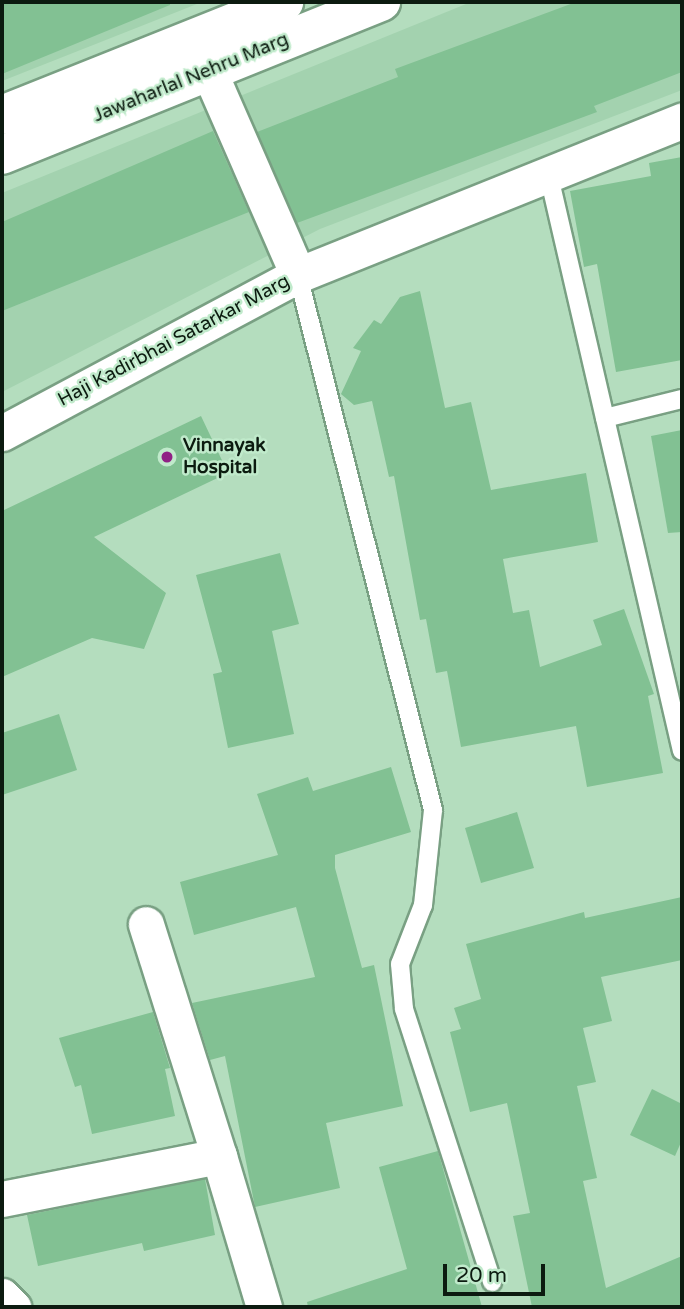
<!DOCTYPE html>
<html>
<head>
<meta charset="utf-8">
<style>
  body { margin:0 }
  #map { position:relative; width:684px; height:1309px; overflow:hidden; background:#b4ddbe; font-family:"Varela Round",sans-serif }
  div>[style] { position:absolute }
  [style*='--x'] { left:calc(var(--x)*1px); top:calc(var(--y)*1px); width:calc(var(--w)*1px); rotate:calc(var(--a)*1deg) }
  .built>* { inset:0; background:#a3d2af }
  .building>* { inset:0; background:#82c193 }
  .roads { filter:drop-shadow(2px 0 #79a083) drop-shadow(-2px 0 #79a083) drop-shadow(0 2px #79a083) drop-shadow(0 -2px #79a083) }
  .service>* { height:18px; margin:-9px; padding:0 9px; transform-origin:9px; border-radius:9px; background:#fff }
  .minor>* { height:35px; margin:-17.5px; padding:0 17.5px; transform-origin:17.5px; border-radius:17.5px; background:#fff }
  .primary>* { height:38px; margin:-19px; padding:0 19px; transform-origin:19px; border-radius:19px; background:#fff }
  .dots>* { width:19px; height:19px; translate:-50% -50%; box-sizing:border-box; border:4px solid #c0eacb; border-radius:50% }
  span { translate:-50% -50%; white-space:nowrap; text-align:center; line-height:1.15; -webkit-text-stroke:5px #c0eacb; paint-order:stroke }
  .street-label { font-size:19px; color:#0c1b10 }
  .poi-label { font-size:19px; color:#0c1b10; font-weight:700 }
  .left { translate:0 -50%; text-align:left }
  .frame { position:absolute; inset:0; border:4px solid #0c1b10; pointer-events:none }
  .scale { position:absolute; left:443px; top:1264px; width:102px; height:32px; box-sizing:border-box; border:4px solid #0c1b10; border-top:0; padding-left:9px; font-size:21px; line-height:24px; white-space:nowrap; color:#0c1b10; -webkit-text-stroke:5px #c0eacb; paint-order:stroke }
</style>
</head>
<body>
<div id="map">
  <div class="built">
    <div style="clip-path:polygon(2px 2px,202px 2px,2px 81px)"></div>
    <div style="clip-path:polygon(471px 2px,682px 2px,682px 90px,320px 229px,2px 392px,2px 193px)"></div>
  </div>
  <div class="building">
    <div style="clip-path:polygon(2px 2px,170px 2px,170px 5px,2px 74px)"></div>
    <div style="clip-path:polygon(576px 2px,682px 2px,682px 72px,594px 106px,597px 112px,297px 223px,257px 132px,398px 77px,395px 69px)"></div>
    <div style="clip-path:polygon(213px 131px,249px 212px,2px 311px,2px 222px)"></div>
    <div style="clip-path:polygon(682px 157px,682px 360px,616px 372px,597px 264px,584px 267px,570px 191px,651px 176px,649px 163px)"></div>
    <div style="clip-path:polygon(420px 291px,445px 408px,471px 402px,491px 490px,586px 473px,598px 542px,503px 559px,513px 613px,529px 610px,540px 667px,602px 645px,593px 620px,624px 609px,654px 694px,648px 696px,663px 773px,587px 787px,576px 726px,461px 747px,447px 671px,436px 673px,426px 619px,420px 620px,394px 476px,389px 477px,372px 401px,354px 405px,341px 394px,361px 351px,353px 348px,374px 320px,381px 324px,400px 297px)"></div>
    <div style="clip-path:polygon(201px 416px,228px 473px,94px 537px,166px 593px,144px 649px,92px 638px,2px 677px,2px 511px)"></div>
    <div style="clip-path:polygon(682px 430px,682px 532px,668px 533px,651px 436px)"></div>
    <div style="clip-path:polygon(280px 553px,299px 624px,272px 631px,294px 734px,228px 748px,213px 674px,222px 672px,196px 575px)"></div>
    <div style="clip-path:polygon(59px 714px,77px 770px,2px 795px,2px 733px)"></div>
    <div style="clip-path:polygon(391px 767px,411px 832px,335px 855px,335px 868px,362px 968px,374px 965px,403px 1106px,326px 1123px,340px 1188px,255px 1207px,225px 1056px,210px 1060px,192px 1003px,315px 977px,296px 907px,194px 935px,180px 882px,278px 855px,257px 794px,308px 777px,313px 791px)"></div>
    <div style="clip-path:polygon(517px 812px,534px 868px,481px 883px,465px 828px)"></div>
    <div style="clip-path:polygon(682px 897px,682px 960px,601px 977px,612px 1021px,583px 1028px,596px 1082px,577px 1086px,597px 1178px,583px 1181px,606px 1288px,682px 1256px,682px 1307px,532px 1307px,513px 1216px,530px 1213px,507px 1103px,470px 1112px,450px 1032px,461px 1029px,454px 1008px,481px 999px,466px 944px,584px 912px,585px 918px)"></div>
    <div style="clip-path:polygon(153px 1012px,170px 1068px,165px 1069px,175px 1116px,92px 1134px,81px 1085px,75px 1087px,59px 1038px)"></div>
    <div style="clip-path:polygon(652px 1089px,682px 1104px,682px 1140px,675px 1156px,630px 1135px)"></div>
    <div style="clip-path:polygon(438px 1151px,482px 1307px,308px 1307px,307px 1302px,407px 1269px,379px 1167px)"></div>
    <div style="clip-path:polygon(205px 1179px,215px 1235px,144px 1251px,142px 1243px,38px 1266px,27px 1215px)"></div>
  </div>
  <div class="roads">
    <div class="service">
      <div style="--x:548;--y:172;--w:594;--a:76.97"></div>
      <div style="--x:298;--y:275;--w:552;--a:75.84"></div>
      <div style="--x:433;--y:810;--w:96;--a:96"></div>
      <div style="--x:423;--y:905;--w:63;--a:111.3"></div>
      <div style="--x:400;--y:964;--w:45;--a:84.9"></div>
      <div style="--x:404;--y:1009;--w:287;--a:72.1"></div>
      <div style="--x:605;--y:418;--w:79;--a:-13.9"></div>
    </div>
    <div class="minor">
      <div style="--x:298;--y:275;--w:414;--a:-21.9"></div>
      <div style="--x:2;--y:433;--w:336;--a:-28.1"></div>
      <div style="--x:298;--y:275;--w:223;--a:-113.6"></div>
      <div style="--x:219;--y:1156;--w:158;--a:73.4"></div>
      <div style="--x:2;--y:1199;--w:221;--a:-11.2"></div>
      <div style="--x:219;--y:1156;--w:243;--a:-107.5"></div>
      <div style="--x:2;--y:1296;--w:16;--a:45"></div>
    </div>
    <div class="primary">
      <div style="--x:2;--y:115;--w:304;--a:-21.8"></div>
      <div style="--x:2;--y:155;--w:409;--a:-22"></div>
    </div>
  </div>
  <div class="dots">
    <div style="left:167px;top:457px;background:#902285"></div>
  </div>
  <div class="street-label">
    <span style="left:191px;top:78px;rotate:-22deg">Jawaharlal Nehru Marg</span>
    <span style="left:174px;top:341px;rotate:-28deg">Haji Kadirbhai Satarkar Marg</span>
  </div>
  <div class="poi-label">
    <span class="left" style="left:183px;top:457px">Vinnayak<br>Hospital</span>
  </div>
  <div class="frame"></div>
  <div class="scale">20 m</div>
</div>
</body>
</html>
